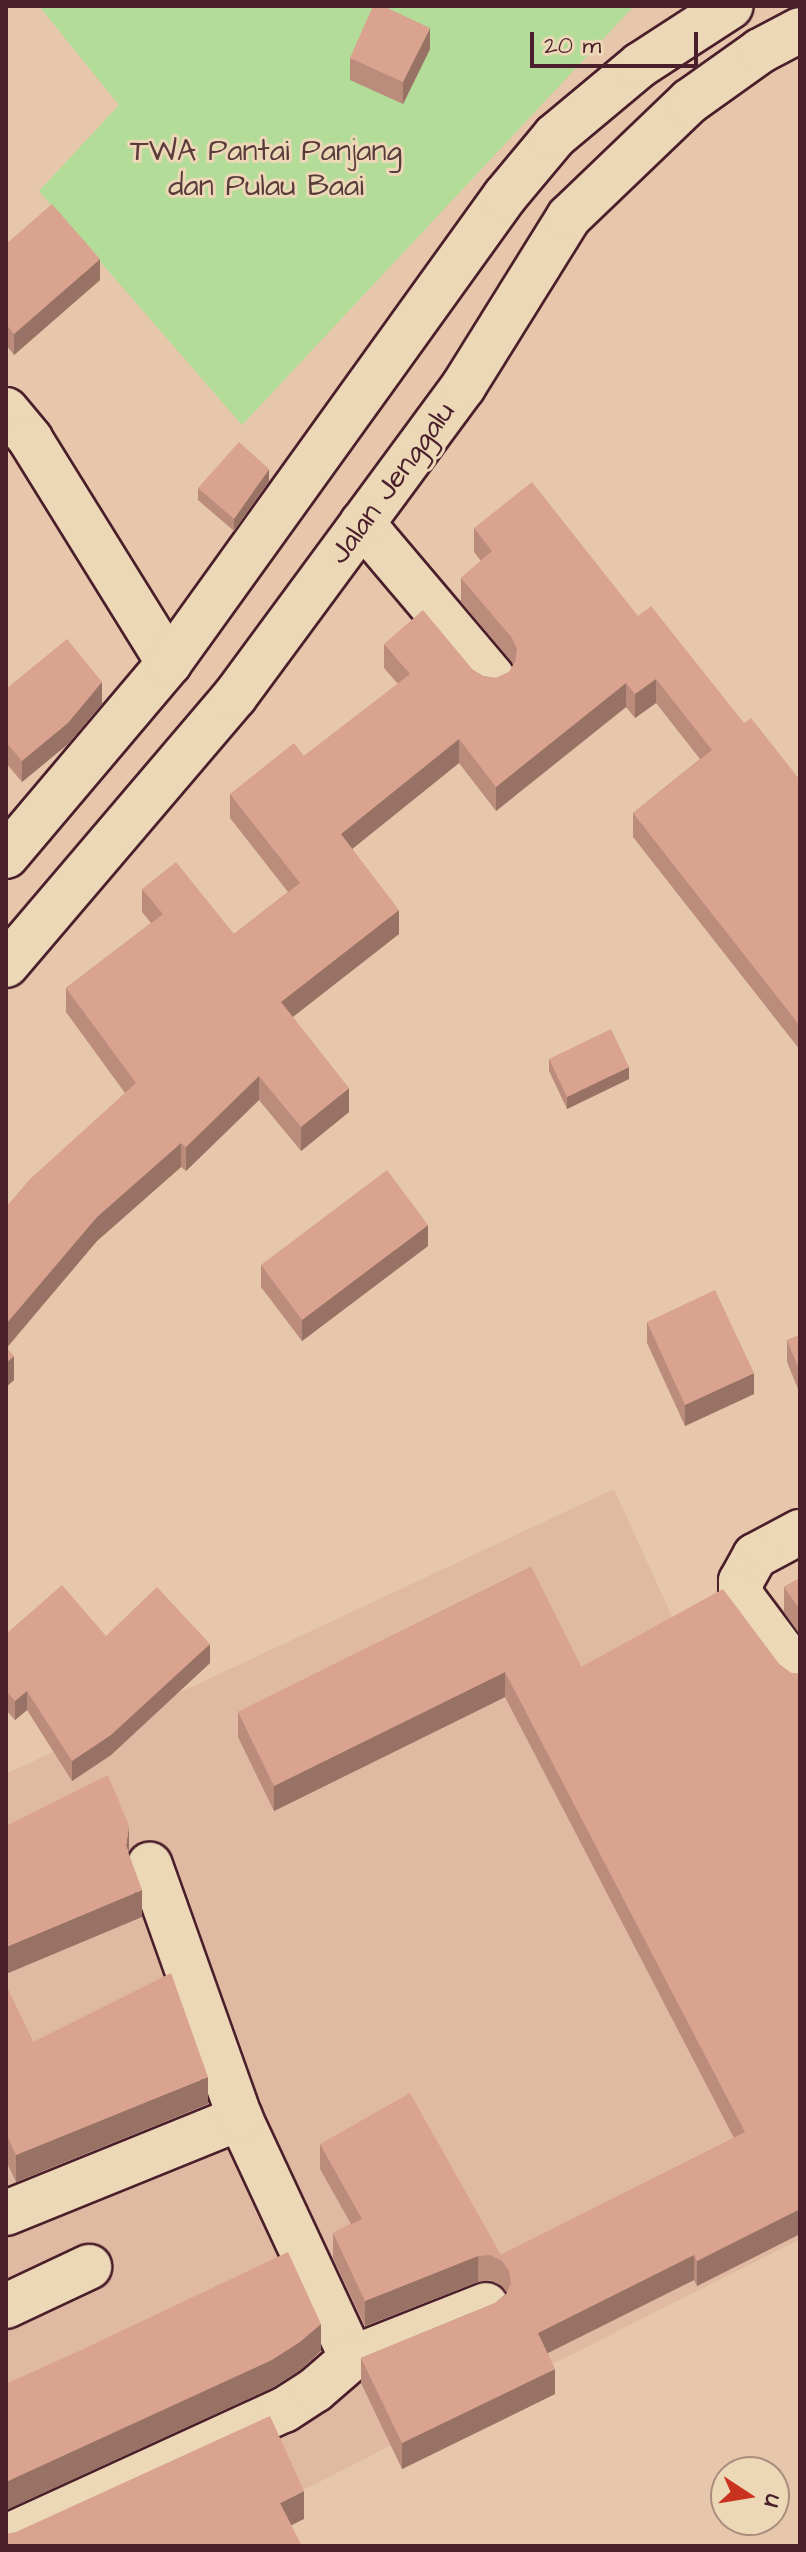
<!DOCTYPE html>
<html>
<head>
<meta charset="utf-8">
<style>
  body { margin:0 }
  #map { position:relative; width:806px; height:2552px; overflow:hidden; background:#e6c7ab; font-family:"Architects Daughter",sans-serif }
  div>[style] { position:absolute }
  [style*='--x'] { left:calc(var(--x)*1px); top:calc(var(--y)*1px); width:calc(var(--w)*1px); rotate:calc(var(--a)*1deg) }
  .built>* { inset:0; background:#dfb9a1 }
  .green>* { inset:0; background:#b3dc99 }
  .roads { filter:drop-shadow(2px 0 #4a1f2b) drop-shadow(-2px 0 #4a1f2b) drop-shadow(0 2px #4a1f2b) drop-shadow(0 -2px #4a1f2b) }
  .minor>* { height:44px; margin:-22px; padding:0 22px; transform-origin:22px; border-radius:22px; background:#ecd7b6 }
  .major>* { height:44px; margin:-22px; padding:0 22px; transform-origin:22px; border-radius:22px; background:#ecd7b6 }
  .wall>* { inset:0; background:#bb8c7c }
  .shaded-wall>* { inset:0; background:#987265 }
  .building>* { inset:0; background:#d9a390 }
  span { translate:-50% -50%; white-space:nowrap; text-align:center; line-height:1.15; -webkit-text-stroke:6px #ecd7b6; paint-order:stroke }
  .park-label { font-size:30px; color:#5a3b3c }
  .street-label { font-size:30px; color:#4a1f2b }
  .frame { position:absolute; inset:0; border:8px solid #4a1f2b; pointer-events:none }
  .north { position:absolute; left:710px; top:2456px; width:80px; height:80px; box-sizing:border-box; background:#ecd7b6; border:2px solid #ab8d7e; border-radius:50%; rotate:102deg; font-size:22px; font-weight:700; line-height:32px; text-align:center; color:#4a1f2b }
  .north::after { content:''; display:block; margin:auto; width:28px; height:36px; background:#c8321e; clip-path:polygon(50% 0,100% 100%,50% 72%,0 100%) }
  .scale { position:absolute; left:530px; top:32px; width:168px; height:36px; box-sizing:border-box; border:4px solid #4a1f2b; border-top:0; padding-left:10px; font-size:24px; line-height:28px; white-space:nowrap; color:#4a1f2b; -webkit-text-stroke:6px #ecd7b6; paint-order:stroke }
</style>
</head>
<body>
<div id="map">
  <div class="built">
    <div style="clip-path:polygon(614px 1489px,800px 1898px,800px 2239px,192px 2546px,6px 2546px,6px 1774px)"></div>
  </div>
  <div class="green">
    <div style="clip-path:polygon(39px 6px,634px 6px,242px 425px,39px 191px,119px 105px)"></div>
  </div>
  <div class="roads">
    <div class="minor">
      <div style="--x:6;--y:410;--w:38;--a:50"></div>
      <div style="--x:30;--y:439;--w:264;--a:58.2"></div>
      <div style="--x:362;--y:523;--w:202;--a:49.8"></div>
      <div style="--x:800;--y:1532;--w:51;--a:151.9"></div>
      <div style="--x:755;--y:1556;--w:29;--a:119"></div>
      <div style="--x:741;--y:1581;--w:15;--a:90"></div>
      <div style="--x:741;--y:1596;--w:99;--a:53.2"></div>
      <div style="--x:240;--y:2118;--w:265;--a:65"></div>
      <div style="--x:352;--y:2358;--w:144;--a:-21.6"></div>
      <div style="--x:6;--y:2213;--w:253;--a:-22.1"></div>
      <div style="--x:240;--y:2118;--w:269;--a:-109.6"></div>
      <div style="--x:6;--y:2306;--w:92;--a:-25.2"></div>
      <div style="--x:6;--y:2537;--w:306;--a:-24.6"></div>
      <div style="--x:284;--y:2410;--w:37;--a:-33"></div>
      <div style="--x:315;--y:2390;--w:49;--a:-40.9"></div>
    </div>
    <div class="major">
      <div style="--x:6;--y:856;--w:253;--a:-49.8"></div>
      <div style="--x:169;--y:663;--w:575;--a:-54.27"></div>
      <div style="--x:505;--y:196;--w:78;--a:-50.2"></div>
      <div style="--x:555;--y:136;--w:111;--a:-39.9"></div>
      <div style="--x:640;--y:65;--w:108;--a:-33"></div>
      <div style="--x:6;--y:965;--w:353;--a:-49.6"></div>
      <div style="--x:235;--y:696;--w:384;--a:-53.6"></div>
      <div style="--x:463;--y:387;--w:200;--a:-58.1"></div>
      <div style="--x:569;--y:217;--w:168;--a:-43.8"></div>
      <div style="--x:690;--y:101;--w:86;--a:-35.5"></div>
      <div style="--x:760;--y:51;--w:45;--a:-27.7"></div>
    </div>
  </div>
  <div class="wall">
    <div style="clip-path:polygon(430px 49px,403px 104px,350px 80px,350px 58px)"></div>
    <div style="clip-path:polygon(6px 244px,100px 280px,14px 355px,6px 345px)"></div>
    <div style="clip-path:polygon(269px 481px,234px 531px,198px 500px,198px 488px)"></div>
    <div style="clip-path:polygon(474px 528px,638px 616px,800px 780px,800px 1050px,633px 837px,633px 813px,700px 759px,656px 703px,635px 718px,626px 707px,496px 811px,459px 763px,352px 849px,399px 934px,293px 1017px,349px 1112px,301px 1151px,259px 1100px,186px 1171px,181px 1167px,97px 1241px,7px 1348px,14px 1380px,6px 1387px,6px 1207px,125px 1093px,66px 1012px,66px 988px,151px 923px,142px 912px,142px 889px,234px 934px,288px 892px,230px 818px,230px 794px,304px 756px,398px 684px,384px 668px,384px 644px,473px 670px,483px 676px,496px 678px,509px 672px,513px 665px,512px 662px,461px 602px,461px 578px,481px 561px,474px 552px)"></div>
    <div style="clip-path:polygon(6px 689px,102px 704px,68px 744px,22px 782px,6px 763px)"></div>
    <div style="clip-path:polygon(549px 1059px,629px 1079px,567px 1109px,549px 1071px)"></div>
    <div style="clip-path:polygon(428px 1246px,302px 1341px,261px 1287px,261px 1265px)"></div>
    <div style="clip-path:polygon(647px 1322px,754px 1394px,685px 1426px,647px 1343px)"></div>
    <div style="clip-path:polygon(800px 1335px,800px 1394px,787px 1362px,787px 1340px)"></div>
    <div style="clip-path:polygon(531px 1567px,581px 1667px,780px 1665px,791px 1673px,800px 1674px,800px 2240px,798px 2235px,697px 2286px,694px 2280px,547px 2353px,555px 2394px,402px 2469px,361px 2383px,361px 2358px,495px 2303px,507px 2293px,502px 2286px,490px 2280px,478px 2282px,365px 2326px,333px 2258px,333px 2233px,351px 2224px,320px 2169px,320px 2144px,501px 2255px,734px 2138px,505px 1697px,274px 1811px,238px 1737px,238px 1712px)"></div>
    <div style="clip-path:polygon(800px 1578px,800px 1635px,784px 1612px,784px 1587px)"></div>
    <div style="clip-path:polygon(6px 1634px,106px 1636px,210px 1663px,111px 1755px,72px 1781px,27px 1710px,15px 1720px,6px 1710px)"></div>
    <div style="clip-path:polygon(6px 1986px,33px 2042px,208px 2104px,16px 2182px,8px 2165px,6px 2167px)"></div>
  </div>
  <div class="shaded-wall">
    <div style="clip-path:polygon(430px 28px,430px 49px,403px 104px,403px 82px)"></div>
    <div style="clip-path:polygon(100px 259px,100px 280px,14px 355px,14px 334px)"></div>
    <div style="clip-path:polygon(269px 469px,269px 481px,234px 531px,234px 519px)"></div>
    <div style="clip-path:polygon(656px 679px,656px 703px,635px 718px,635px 694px)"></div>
    <div style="clip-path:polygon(102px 682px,102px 704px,68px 744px,22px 782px,22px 761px)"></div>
    <div style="clip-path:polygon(626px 683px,626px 707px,496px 811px,496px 787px)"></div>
    <div style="clip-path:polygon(459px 739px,459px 763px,341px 858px,341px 834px)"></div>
    <div style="clip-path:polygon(399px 910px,399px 934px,281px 1026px,281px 1002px)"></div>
    <div style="clip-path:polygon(629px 1067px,629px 1079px,567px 1109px,567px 1097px)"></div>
    <div style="clip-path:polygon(259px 1076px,259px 1100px,186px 1171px,186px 1147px)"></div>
    <div style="clip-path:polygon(349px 1088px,349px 1112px,301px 1151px,301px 1127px)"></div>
    <div style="clip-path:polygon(181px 1143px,181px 1167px,97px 1241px,6px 1348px,6px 1324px,97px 1217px)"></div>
    <div style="clip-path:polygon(428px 1225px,428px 1246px,302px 1341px,302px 1320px)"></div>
    <div style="clip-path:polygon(14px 1356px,14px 1380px,6px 1387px,6px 1363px)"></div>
    <div style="clip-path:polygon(754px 1373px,754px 1394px,685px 1426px,685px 1405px)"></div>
    <div style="clip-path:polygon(210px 1644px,210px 1663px,111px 1755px,72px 1781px,72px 1761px)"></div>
    <div style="clip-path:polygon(505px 1672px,505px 1697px,274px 1811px,274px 1786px)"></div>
    <div style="clip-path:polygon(27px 1691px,27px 1710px,15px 1720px,15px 1701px)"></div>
    <div style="clip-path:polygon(129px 1826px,129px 1852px,126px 1846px)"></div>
    <div style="clip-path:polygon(142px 1890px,142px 1917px,6px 1974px,6px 1947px)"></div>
    <div style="clip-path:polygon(208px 2077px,208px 2104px,16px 2182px,16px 2155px)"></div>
    <div style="clip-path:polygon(8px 2138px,8px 2165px,6px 2167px,6px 2140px)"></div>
    <div style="clip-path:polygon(798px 2210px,798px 2235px,697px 2286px,697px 2261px)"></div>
    <div style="clip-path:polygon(694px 2255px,694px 2280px,538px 2358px,538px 2333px)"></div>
    <div style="clip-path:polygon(478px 2256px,478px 2282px,365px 2326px,365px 2301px)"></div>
    <div style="clip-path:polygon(321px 2324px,321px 2351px,300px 2370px,272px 2388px,6px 2510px,6px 2482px)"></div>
    <div style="clip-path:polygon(555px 2369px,555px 2394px,402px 2469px,402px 2443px)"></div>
    <div style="clip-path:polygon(304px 2491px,304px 2519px,280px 2531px,280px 2503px)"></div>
  </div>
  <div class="building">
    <div style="clip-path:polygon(373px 6px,383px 6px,430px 28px,403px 82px,350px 58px)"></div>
    <div style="clip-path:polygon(52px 204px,100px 259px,14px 334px,6px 324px,6px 244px)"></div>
    <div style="clip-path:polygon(239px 442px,269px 469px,234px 519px,198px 488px)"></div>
    <div style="clip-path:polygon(532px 482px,638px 616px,651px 606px,744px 723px,751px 718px,800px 780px,800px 1026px,633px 813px,712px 750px,656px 679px,635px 694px,626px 683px,496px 787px,459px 739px,341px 834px,399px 910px,281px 1002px,349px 1088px,301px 1127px,259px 1076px,186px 1147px,181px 1143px,97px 1217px,6px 1324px,6px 1207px,30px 1179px,136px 1083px,66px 988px,163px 914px,142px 889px,176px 862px,234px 934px,300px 883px,230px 794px,294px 743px,304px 756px,410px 674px,384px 644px,423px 610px,473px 670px,483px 676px,496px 678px,509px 672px,515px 662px,517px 649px,512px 638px,461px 578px,492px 551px,474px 528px)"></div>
    <div style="clip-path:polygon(67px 639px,102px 682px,68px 723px,22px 761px,6px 742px,6px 689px)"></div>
    <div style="clip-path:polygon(611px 1029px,629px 1067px,567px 1097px,549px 1059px)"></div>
    <div style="clip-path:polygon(387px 1170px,428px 1225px,302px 1320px,261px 1265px)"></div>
    <div style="clip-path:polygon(715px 1290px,754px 1373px,685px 1405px,647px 1322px)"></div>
    <div style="clip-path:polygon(800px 1335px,800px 1372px,787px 1340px)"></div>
    <div style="clip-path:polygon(6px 1347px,14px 1356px,6px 1363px)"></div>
    <div style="clip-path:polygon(531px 1567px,581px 1667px,723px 1589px,780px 1665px,791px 1673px,800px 1674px,800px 2215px,798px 2210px,697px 2261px,694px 2255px,538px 2333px,555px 2369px,402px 2443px,361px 2358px,495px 2303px,506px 2295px,511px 2283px,509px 2271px,502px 2261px,490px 2255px,478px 2256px,365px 2301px,333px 2233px,362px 2219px,320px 2144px,410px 2093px,501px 2255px,745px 2132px,505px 1672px,274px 1786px,238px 1712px)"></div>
    <div style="clip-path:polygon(800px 1578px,800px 1610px,784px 1587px)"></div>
    <div style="clip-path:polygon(62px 1585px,106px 1636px,157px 1587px,210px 1644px,111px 1735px,72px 1761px,27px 1691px,15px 1701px,6px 1691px,6px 1634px)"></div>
    <div style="clip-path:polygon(108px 1775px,129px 1826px,126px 1846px,142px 1890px,6px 1947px,6px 1826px)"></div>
    <div style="clip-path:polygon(171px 1973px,208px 2077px,16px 2155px,8px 2138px,6px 2140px,6px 1986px,33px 2042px)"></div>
    <div style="clip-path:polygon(288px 2252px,321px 2324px,300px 2342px,272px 2360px,6px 2482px,6px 2384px,79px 2351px)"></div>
    <div style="clip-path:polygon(270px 2416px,304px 2491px,280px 2503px,302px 2546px,6px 2546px,6px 2534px,16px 2532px)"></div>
  </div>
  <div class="park-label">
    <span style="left:266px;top:168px">TWA Pantai Panjang<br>dan Pulau Baai</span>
  </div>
  <div class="street-label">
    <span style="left:392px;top:483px;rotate:-54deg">Jalan Jenggalu</span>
  </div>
  <div class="frame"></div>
  <div class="north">U</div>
  <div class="scale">20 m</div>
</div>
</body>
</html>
